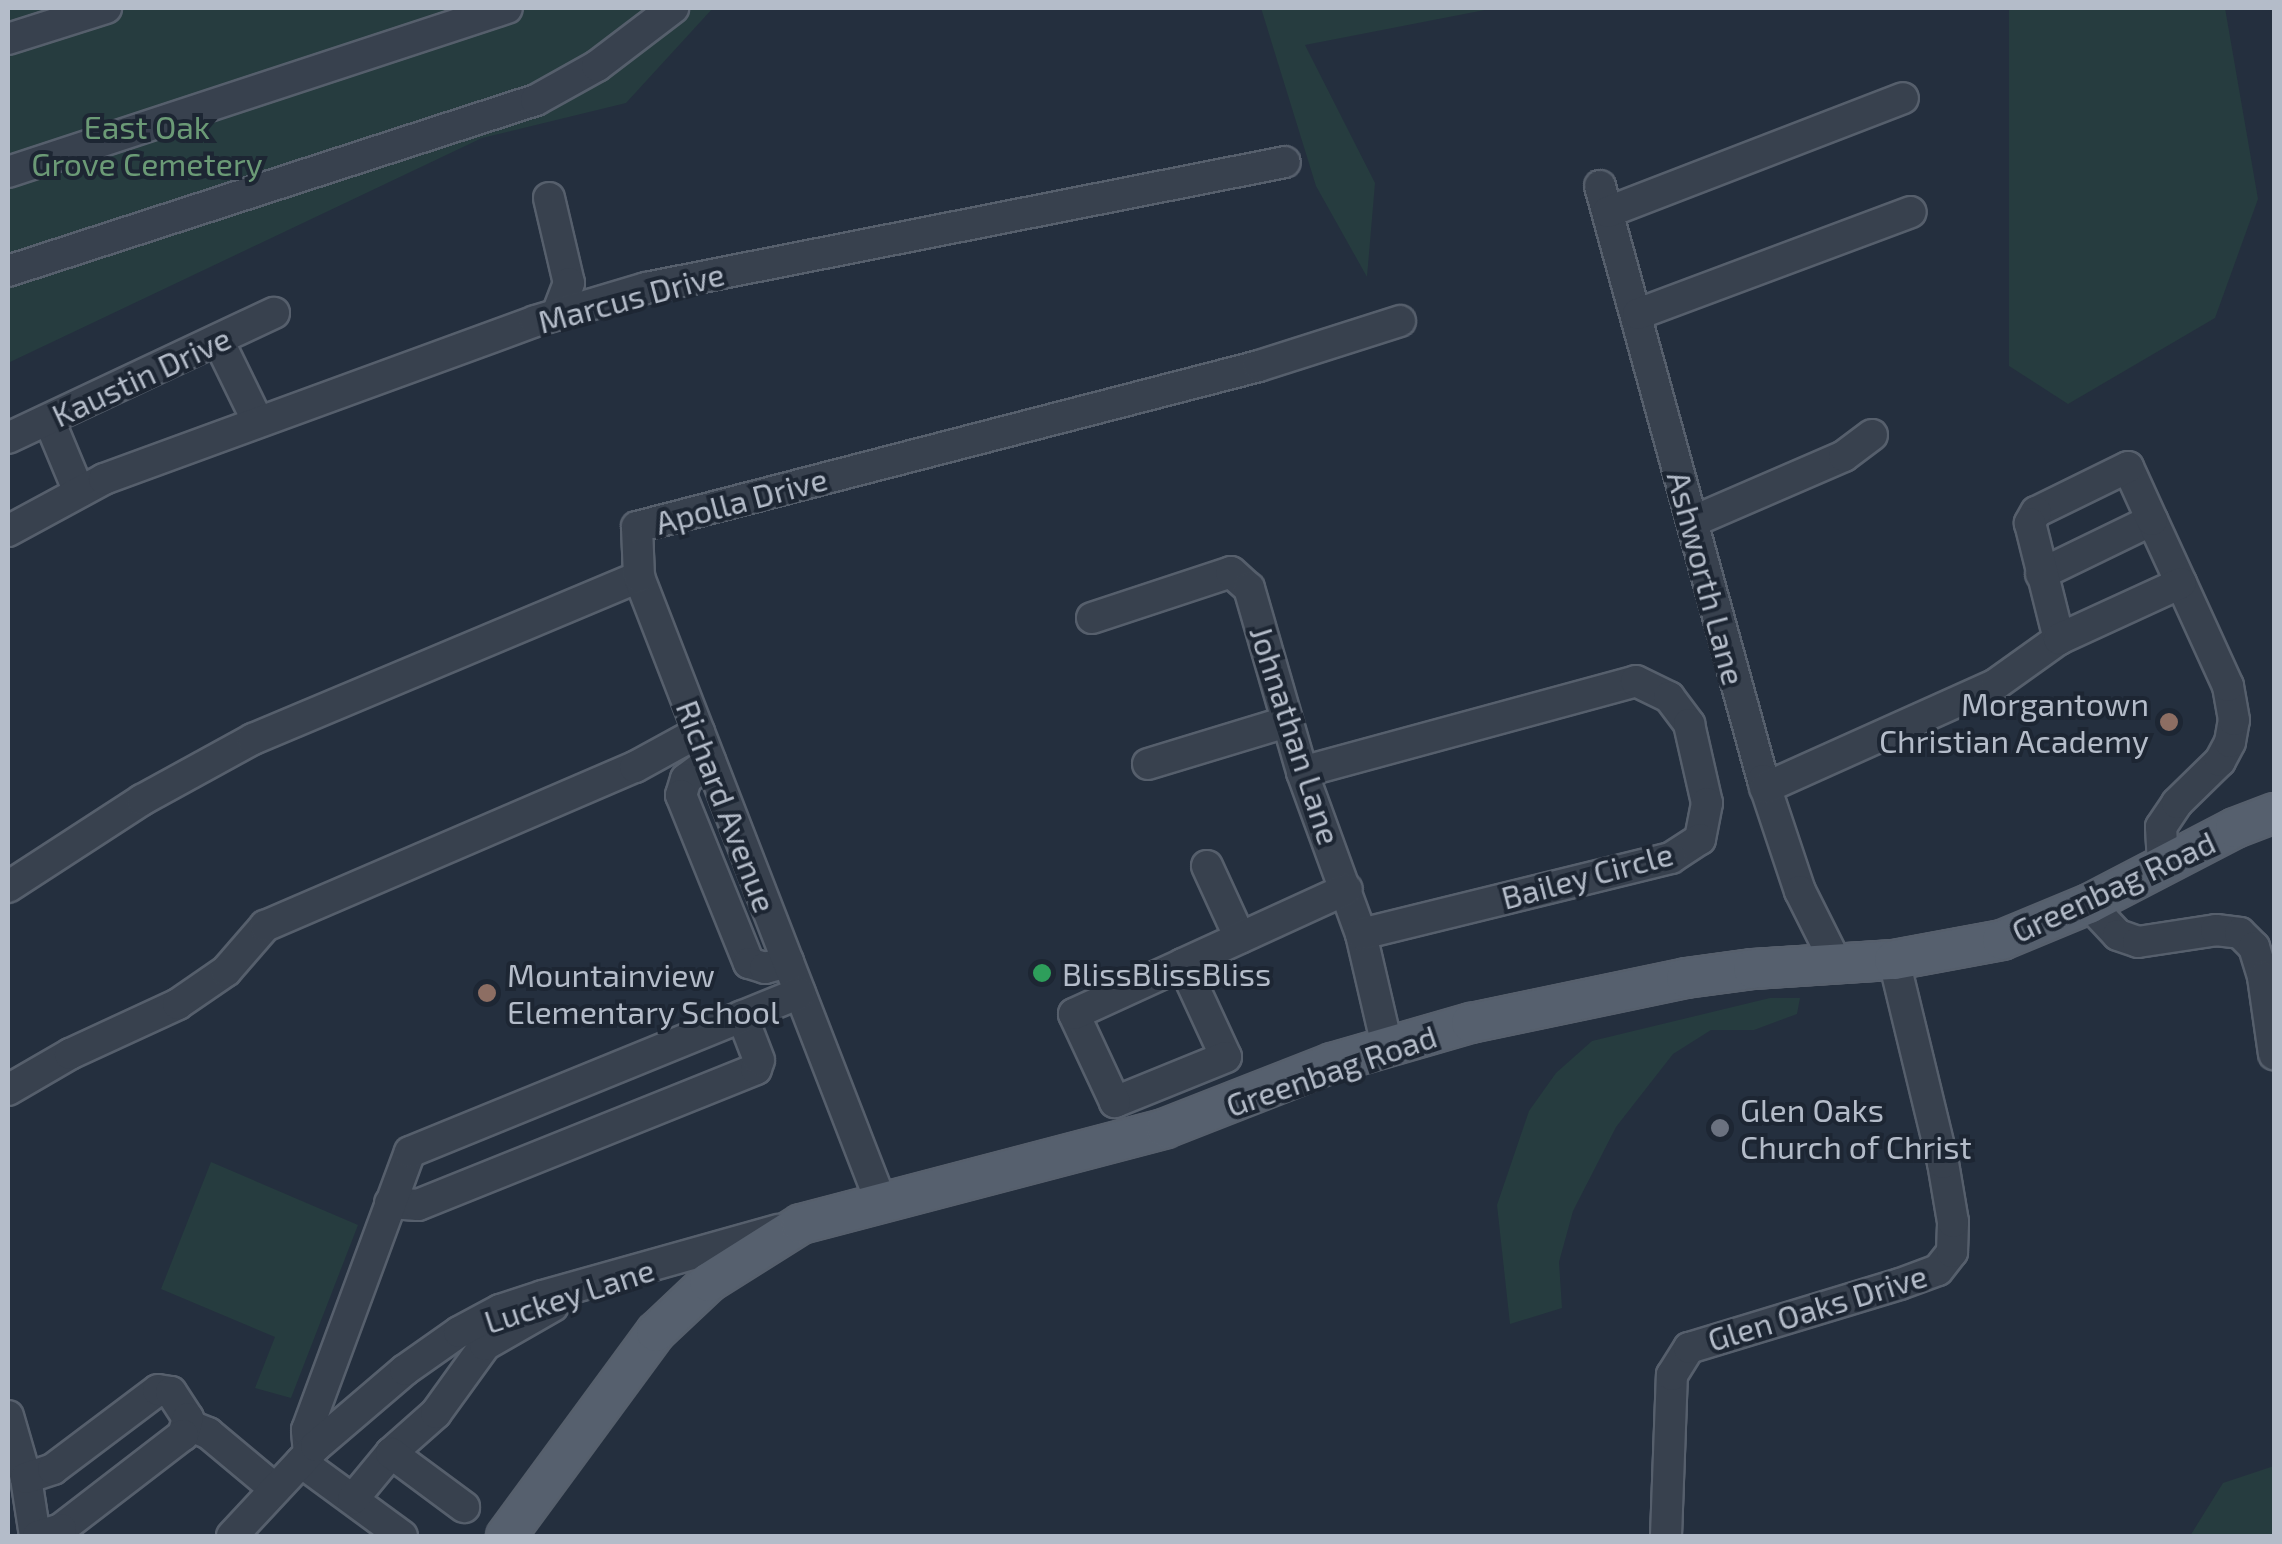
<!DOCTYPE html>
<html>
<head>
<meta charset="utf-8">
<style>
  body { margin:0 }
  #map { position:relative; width:2282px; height:1544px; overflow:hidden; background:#242f3e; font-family:"Exo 2",sans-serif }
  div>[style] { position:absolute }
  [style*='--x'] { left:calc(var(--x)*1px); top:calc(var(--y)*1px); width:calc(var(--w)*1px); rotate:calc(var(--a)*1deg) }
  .green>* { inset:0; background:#263c3f }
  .roads { filter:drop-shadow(2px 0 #565f6c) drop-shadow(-2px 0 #565f6c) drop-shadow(0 2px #565f6c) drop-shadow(0 -2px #565f6c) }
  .minor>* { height:30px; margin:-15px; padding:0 15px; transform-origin:15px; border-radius:15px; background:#38414e }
  .major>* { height:38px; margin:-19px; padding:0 19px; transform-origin:19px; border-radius:19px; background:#56606e }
  .dots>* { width:28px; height:28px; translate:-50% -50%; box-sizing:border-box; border:5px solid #1d2633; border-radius:50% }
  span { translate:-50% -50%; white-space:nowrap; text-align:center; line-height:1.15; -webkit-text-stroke:8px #1d2633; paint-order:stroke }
  .park-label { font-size:32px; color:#6b9a76 }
  .street-label { font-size:32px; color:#b4bcc9 }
  .poi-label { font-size:32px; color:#b4bcc9 }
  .right { translate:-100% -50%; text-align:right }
  .left { translate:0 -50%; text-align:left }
  .frame { position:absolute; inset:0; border:10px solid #b4bcc9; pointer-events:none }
</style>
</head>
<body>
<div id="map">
  <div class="green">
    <div style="clip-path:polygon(8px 8px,713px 8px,626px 103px,482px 138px,8px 363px)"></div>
    <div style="clip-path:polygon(1261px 8px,1495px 8px,1305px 45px,1375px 183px,1367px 277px,1316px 186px)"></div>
    <div style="clip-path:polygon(2009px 8px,2225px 8px,2258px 199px,2215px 318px,2068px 404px,2009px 366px)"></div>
    <div style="clip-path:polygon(1770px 998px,1800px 998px,1797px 1014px,1754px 1030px,1711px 1030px,1673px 1054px,1616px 1127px,1573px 1211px,1559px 1262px,1562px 1308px,1510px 1324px,1497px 1205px,1529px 1111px,1556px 1073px,1592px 1041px)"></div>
    <div style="clip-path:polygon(211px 1162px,358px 1225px,291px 1398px,255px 1388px,275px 1337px,161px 1289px)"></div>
    <div style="clip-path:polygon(2274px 1466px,2274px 1536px,2190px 1536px,2223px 1483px)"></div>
  </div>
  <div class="roads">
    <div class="minor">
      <div style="--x:8;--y:39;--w:103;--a:-17.6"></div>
      <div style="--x:8;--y:172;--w:525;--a:-18.19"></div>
      <div style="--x:1600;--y:186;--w:616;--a:74.66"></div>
      <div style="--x:1763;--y:780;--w:117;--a:71.6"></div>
      <div style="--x:1800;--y:891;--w:80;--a:63.4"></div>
      <div style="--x:549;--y:198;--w:87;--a:76.8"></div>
      <div style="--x:569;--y:283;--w:34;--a:111"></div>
      <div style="--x:1608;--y:212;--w:316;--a:-21.1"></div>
      <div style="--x:8;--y:271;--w:555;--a:-17.95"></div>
      <div style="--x:536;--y:100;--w:70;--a:-29.1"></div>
      <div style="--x:597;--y:66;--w:96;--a:-37.3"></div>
      <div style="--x:1638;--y:314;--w:291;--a:-20.5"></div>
      <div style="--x:218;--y:340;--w:91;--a:64"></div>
      <div style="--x:49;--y:420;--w:78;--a:67.4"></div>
      <div style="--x:8;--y:438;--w:294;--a:-25.2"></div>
      <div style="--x:1694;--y:521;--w:163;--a:-23.4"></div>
      <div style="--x:1844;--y:456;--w:35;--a:-37"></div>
      <div style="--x:8;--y:531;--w:109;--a:-28.4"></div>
      <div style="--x:104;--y:479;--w:459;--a:-20.1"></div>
      <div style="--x:535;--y:321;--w:116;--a:-16.6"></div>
      <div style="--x:646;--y:288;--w:651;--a:-11.15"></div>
      <div style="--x:2041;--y:574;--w:123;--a:-25.9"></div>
      <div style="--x:1092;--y:618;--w:146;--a:-18.3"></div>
      <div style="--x:1231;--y:572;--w:24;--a:42"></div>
      <div style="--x:1249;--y:588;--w:191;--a:73.9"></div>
      <div style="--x:1302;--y:772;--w:172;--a:70"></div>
      <div style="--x:1361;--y:934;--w:115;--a:76.9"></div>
      <div style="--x:710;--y:761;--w:30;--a:143"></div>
      <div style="--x:686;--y:779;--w:17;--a:107"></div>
      <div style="--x:681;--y:795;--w:181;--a:68"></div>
      <div style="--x:749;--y:963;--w:17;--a:17"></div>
      <div style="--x:765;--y:968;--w:24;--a:-15"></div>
      <div style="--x:1148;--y:764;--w:144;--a:-16.9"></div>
      <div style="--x:1302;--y:772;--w:346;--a:-15.2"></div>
      <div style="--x:1636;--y:681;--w:37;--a:26"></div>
      <div style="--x:1669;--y:697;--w:34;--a:53"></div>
      <div style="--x:1689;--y:724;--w:81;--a:77.2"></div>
      <div style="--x:1707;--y:803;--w:37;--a:101"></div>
      <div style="--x:1700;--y:839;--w:35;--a:147"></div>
      <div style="--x:1671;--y:858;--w:319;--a:166.2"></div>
      <div style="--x:1765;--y:788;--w:253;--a:-24.2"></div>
      <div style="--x:1996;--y:684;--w:77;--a:-35.5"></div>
      <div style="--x:2163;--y:865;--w:38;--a:-93"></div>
      <div style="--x:2161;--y:827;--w:29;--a:-56"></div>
      <div style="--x:2177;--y:803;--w:60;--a:-44.3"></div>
      <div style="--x:2220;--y:761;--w:21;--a:-62"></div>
      <div style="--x:2230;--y:742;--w:22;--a:-80"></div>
      <div style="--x:2234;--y:720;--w:35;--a:-100"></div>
      <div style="--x:2228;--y:686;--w:113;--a:-114.5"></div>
      <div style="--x:2181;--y:583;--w:69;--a:-114.7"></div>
      <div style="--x:2152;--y:520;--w:58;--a:-114.4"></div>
      <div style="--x:2128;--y:467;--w:102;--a:153.9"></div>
      <div style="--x:2036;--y:512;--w:13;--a:119"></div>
      <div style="--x:2030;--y:523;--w:120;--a:76"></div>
      <div style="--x:2059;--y:639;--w:134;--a:-24.7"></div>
      <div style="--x:1207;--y:866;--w:79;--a:65.4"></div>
      <div style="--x:8;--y:887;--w:160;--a:-33"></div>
      <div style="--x:142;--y:800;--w:127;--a:-28.8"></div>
      <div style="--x:253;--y:739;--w:419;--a:-22.8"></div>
      <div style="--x:2089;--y:904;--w:42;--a:46.9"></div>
      <div style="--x:2118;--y:935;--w:21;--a:19"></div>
      <div style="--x:2138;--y:942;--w:79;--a:-8.7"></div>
      <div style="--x:2216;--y:930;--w:24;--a:7"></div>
      <div style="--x:2240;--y:933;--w:20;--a:45"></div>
      <div style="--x:2254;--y:947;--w:31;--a:73"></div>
      <div style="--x:2263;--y:977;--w:78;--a:81.9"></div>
      <div style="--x:1183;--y:964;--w:102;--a:65.2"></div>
      <div style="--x:1226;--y:1057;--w:120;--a:157.9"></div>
      <div style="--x:1115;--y:1102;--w:97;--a:-115"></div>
      <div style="--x:1074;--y:1014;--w:120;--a:-24.6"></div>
      <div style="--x:1183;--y:964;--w:180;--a:-24.6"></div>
      <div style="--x:8;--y:1090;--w:72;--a:-30.1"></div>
      <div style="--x:70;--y:1054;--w:119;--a:-24.8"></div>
      <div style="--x:178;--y:1004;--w:58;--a:-34.5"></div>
      <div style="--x:226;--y:971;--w:60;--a:-49.1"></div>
      <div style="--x:265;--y:926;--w:403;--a:-23.3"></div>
      <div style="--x:635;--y:767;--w:73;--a:-28.7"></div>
      <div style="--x:881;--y:1202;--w:670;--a:-111.17"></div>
      <div style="--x:639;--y:577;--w:50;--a:-92.3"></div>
      <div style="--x:637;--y:527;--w:642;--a:-14.51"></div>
      <div style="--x:1259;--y:366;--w:148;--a:-17.7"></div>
      <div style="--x:390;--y:1203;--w:28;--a:4"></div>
      <div style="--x:418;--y:1205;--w:364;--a:-21.9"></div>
      <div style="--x:756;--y:1069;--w:9;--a:-72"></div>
      <div style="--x:759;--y:1060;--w:47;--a:-111.1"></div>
      <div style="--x:8;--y:1416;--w:65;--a:73.8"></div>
      <div style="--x:26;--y:1478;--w:59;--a:81.2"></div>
      <div style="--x:188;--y:1425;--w:22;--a:22"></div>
      <div style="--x:208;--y:1433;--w:87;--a:39.9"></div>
      <div style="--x:391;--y:1453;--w:60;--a:-41.6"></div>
      <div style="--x:436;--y:1413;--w:84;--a:-54.2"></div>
      <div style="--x:485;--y:1345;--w:78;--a:-29.8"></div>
      <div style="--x:309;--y:1454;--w:24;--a:-95"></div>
      <div style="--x:307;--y:1430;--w:296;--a:-69.7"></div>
      <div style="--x:410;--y:1152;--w:421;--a:-22.2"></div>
      <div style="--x:301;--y:1462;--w:125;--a:36.2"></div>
      <div style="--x:26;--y:1478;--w:28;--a:-18"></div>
      <div style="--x:53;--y:1469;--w:131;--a:-37"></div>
      <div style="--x:158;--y:1390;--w:13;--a:9"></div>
      <div style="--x:171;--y:1392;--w:31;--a:57"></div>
      <div style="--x:188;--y:1418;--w:18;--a:106"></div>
      <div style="--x:183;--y:1435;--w:154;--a:142.4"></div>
      <div style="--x:61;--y:1529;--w:24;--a:163"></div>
      <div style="--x:353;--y:1499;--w:60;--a:-50.4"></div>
      <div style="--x:391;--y:1453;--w:91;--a:36.5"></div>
      <div style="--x:232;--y:1536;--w:123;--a:-47"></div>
      <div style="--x:316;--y:1446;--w:117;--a:-40.5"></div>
      <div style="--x:405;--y:1370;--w:66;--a:-35.1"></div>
      <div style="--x:459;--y:1332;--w:47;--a:-28.2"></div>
      <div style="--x:500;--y:1310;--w:45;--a:-18"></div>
      <div style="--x:543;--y:1296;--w:244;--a:-15.7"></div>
      <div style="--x:1666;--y:1536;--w:161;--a:-87.9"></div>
      <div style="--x:1672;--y:1375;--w:32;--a:-58"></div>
      <div style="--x:1689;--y:1348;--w:220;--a:-16.9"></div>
      <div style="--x:1900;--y:1284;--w:40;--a:-20.2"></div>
      <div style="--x:1938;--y:1270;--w:23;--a:-52"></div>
      <div style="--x:1952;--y:1252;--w:30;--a:-88"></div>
      <div style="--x:1953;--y:1222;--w:60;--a:-99.6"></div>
      <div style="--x:1943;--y:1163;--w:209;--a:-103.6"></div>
    </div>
    <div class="major">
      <div style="--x:506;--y:1536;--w:253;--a:-53.7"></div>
      <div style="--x:656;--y:1332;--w:73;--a:-43.3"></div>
      <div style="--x:709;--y:1282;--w:109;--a:-32.2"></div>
      <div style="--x:801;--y:1224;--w:377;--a:-14.7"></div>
      <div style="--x:1166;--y:1128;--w:178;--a:-21.4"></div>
      <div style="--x:1332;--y:1063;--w:145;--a:-16.1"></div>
      <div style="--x:1471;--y:1023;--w:220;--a:-11.8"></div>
      <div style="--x:1686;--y:978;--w:68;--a:-7.7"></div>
      <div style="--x:1753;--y:969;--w:141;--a:-3.7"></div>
      <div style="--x:1894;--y:960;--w:110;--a:-10.5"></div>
      <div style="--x:2002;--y:940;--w:94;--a:-22.5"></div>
      <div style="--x:2089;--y:904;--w:165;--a:-27.5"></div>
      <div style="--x:2235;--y:828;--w:42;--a:-21"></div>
    </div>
  </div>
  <div class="dots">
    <div style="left:2169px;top:722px;background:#8d6e63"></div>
    <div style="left:1042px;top:973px;background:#2e9e5b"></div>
    <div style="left:487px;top:993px;background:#8d6e63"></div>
    <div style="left:1720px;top:1128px;background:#6b7280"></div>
  </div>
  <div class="park-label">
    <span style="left:147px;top:145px">East Oak<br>Grove Cemetery</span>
  </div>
  <div class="street-label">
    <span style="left:631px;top:297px;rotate:-15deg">Marcus Drive</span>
    <span style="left:141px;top:376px;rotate:-25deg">Kaustin Drive</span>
    <span style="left:741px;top:500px;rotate:-15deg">Apolla Drive</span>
    <span style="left:1707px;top:578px;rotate:75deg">Ashworth Lane</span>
    <span style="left:1296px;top:735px;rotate:72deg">Johnathan Lane</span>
    <span style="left:727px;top:806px;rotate:69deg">Richard Avenue</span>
    <span style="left:1587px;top:875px;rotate:-15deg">Bailey Circle</span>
    <span style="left:2113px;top:886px;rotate:-25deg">Greenbag Road</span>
    <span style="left:1331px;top:1070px;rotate:-19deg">Greenbag Road</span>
    <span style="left:569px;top:1295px;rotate:-18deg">Luckey Lane</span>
    <span style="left:1817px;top:1307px;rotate:-17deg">Glen Oaks Drive</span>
  </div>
  <div class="poi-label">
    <span class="right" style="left:2149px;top:722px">Morgantown<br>Christian Academy</span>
    <span class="left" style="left:1062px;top:973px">BlissBlissBliss</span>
    <span class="left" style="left:507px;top:993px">Mountainview<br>Elementary School</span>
    <span class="left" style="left:1740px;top:1128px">Glen Oaks<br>Church of Christ</span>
  </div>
  <div class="frame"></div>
</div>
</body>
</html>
